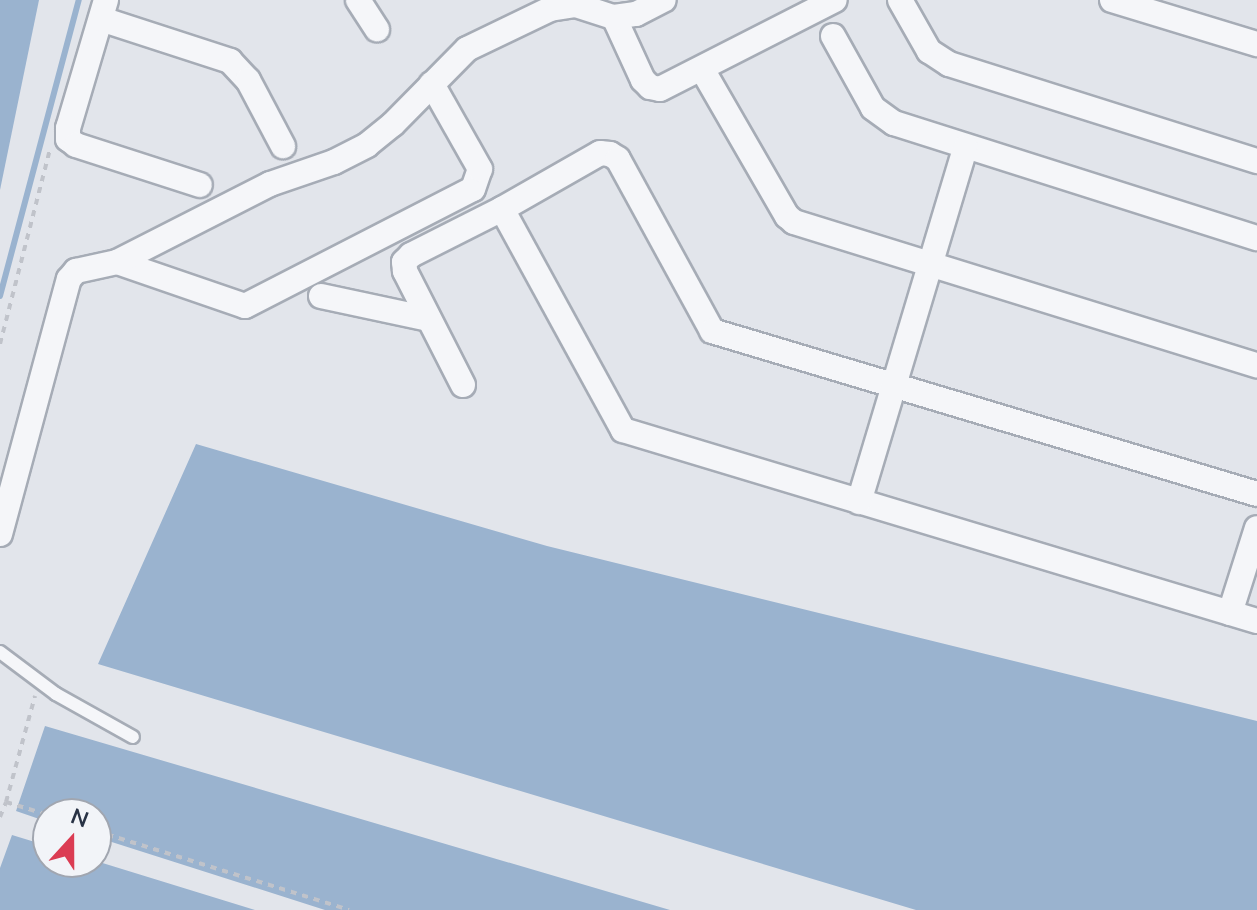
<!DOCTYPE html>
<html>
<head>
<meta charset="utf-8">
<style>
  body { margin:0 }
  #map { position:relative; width:1257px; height:910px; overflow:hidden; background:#e2e5eb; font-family:Mulish,sans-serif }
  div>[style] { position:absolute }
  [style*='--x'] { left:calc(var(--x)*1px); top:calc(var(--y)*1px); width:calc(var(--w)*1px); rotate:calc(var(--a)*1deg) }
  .water>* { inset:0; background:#9ab3cf }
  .stream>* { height:6px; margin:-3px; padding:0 3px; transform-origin:3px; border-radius:3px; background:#9ab3cf }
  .path>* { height:4px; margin-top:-2px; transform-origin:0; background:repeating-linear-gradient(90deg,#c0c3ca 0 6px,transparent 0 12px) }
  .roads { filter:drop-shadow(2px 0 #a6acb6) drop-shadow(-2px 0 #a6acb6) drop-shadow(0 2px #a6acb6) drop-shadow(0 -2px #a6acb6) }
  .lane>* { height:12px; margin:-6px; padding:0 6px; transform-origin:6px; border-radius:6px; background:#f5f6f9 }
  .street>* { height:24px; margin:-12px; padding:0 12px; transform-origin:12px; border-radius:12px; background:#f5f6f9 }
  span { translate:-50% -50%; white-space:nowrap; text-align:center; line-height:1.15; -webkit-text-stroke:6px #f2f4f8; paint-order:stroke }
  .north { position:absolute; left:32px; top:798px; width:80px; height:80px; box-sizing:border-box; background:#f2f4f8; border:2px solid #a1a6b0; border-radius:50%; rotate:21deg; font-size:22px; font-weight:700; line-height:32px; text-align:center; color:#283245 }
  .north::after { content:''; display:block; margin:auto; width:28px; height:36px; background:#db3c53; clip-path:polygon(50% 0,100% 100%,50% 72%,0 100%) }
</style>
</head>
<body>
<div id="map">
  <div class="water">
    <div style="clip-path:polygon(0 0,39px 0,0 190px)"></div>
    <div style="clip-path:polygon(196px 444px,547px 546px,1257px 721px,1257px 910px,916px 910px,98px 664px)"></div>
    <div style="clip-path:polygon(45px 726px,670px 910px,325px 910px,96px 837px,96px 814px,48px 814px,48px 822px,16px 811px)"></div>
    <div style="clip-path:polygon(12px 835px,48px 846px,48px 862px,96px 861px,255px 910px,0 910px,0 868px)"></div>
  </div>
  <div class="stream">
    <div style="--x:0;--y:296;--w:306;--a:-75.1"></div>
  </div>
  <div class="path">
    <div style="--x:0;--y:344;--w:201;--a:-75.6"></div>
    <div style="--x:6;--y:802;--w:110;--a:-74.7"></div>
    <div style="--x:0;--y:817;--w:16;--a:-68"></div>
    <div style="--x:6;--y:802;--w:44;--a:17.2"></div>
    <div style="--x:96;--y:831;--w:265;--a:17.3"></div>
  </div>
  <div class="roads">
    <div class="lane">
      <div style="--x:0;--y:652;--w:70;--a:36.9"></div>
      <div style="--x:56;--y:694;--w:88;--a:29.2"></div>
    </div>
    <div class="street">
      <div style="--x:106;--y:0;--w:134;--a:106.5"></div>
      <div style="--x:68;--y:128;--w:11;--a:90"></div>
      <div style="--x:68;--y:139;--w:10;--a:37"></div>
      <div style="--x:76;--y:145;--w:130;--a:17.9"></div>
      <div style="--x:358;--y:0;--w:35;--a:57"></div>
      <div style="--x:900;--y:0;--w:59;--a:60.4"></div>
      <div style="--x:929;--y:51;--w:24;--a:33"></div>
      <div style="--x:949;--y:64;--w:323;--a:17.5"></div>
      <div style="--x:1112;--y:0;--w:152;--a:16.9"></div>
      <div style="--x:614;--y:17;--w:69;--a:65.3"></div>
      <div style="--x:643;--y:80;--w:10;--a:45"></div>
      <div style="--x:650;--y:87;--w:10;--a:11"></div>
      <div style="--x:660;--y:89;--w:196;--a:-27"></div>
      <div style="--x:101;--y:19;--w:136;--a:18"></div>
      <div style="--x:230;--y:61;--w:26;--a:47"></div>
      <div style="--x:248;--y:80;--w:75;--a:62.1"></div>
      <div style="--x:833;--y:36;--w:82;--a:60.9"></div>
      <div style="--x:873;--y:108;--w:26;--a:36"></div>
      <div style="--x:894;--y:123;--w:381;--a:17.6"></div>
      <div style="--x:702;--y:69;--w:170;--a:60"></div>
      <div style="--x:787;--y:216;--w:9;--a:41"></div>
      <div style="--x:794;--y:222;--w:485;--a:17.2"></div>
      <div style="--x:502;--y:209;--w:252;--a:61.3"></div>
      <div style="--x:623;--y:430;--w:662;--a:16.77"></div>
      <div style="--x:117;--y:262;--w:135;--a:19"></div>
      <div style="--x:245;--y:306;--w:256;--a:-27.2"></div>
      <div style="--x:473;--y:189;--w:21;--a:-71"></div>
      <div style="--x:480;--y:169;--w:98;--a:-119.5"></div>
      <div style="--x:321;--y:296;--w:109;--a:12.1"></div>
      <div style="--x:463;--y:385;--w:128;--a:-117"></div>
      <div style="--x:405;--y:271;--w:9;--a:-96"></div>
      <div style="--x:404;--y:262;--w:10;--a:-45"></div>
      <div style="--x:411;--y:255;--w:102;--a:-26.8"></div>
      <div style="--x:502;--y:209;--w:113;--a:-29.7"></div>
      <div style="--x:600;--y:153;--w:10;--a:6"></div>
      <div style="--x:610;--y:154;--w:9;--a:32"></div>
      <div style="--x:618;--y:159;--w:196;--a:61.3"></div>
      <div style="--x:712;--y:331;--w:569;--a:16.65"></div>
      <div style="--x:859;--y:502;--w:370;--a:-73.3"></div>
      <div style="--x:0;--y:534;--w:264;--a:-74.9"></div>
      <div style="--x:69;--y:279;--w:11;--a:-49"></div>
      <div style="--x:76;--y:271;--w:42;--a:-12.4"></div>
      <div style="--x:117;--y:262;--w:172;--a:-27"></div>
      <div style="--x:270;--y:184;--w:68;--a:-19"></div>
      <div style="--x:334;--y:162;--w:37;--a:-27"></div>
      <div style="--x:367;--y:145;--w:33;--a:-39"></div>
      <div style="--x:393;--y:124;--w:105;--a:-45.4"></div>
      <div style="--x:467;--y:49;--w:92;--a:-25.7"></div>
      <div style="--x:550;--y:9;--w:26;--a:-9"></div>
      <div style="--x:576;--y:5;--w:40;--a:18"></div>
      <div style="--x:614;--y:17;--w:22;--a:-8"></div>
      <div style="--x:636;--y:14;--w:31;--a:-27"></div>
      <div style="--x:1230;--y:613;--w:89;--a:-72.4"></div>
    </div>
  </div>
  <div class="north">N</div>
</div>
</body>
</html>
